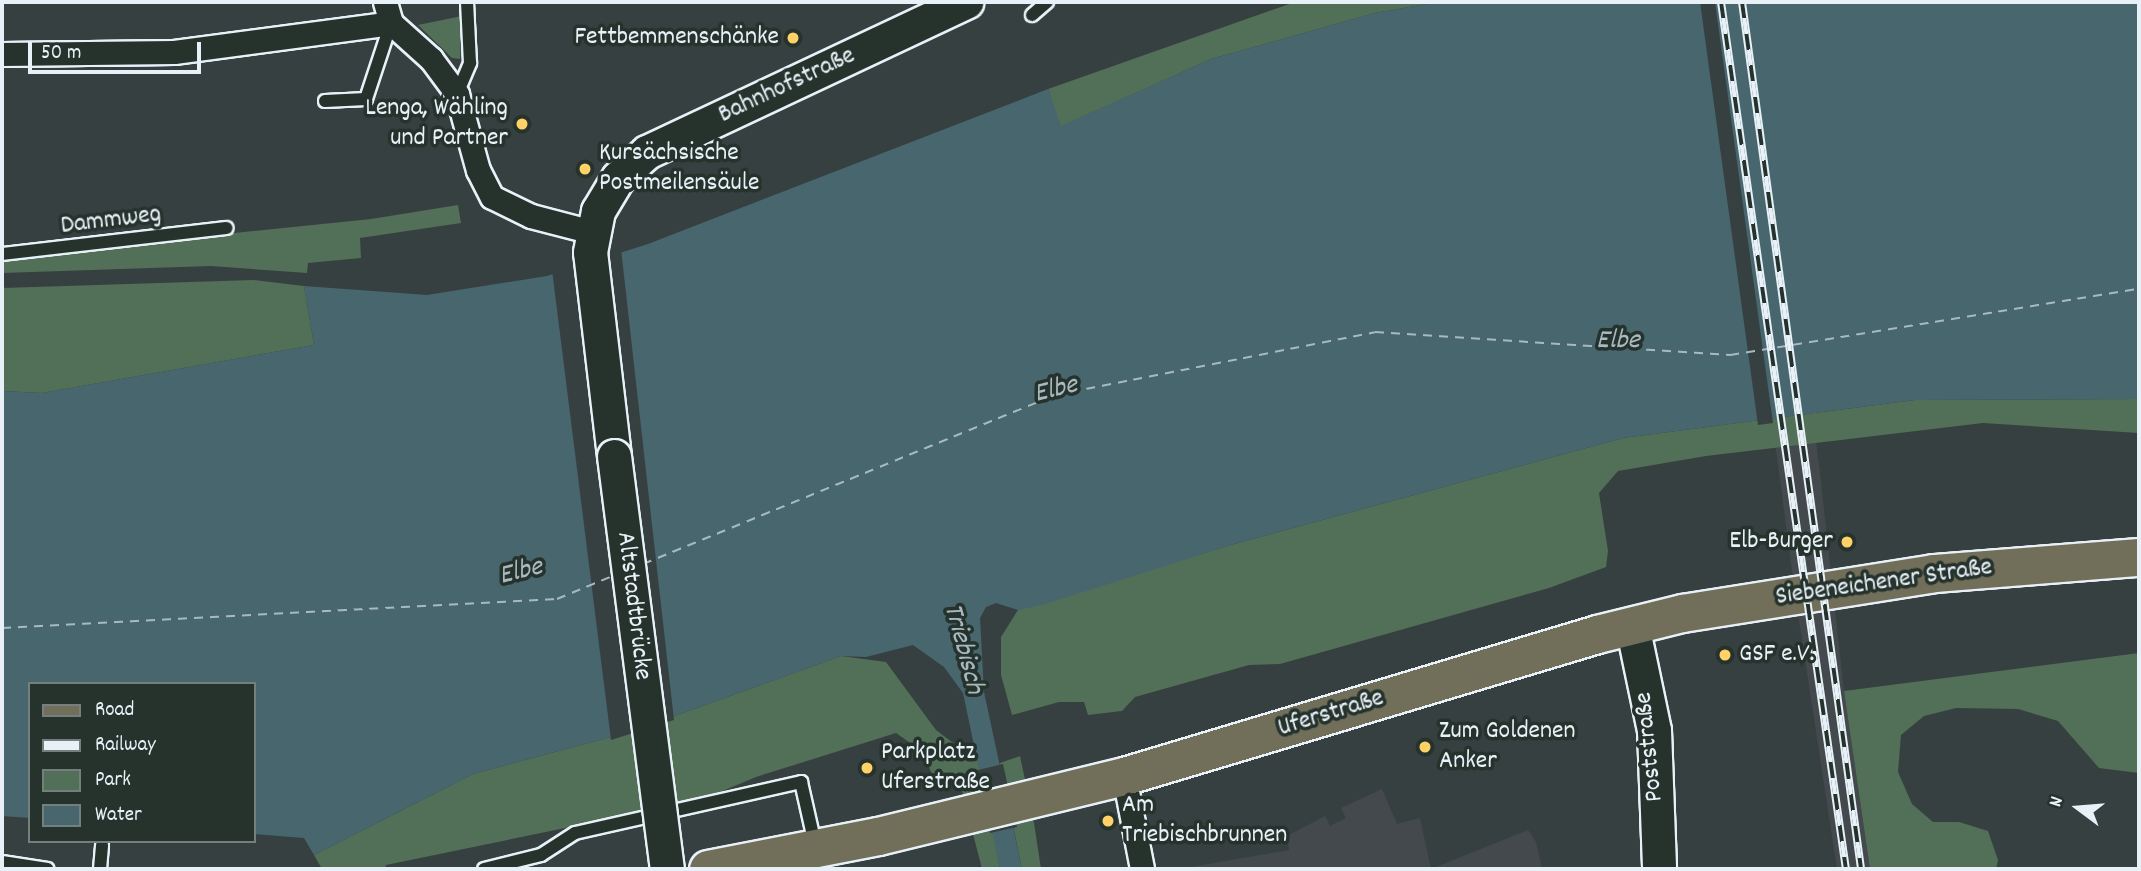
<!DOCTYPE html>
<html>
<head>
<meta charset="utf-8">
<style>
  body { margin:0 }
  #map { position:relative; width:2141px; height:871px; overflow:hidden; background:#374040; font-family:Dekko,sans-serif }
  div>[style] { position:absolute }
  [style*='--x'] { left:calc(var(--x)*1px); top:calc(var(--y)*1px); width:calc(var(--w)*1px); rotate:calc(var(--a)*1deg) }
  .built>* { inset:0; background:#43494d }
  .green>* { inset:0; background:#526f57 }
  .water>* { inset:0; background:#48666e }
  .pier>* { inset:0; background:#374040 }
  .ferry>* { height:2px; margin-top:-1px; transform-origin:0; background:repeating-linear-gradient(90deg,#a8b9c1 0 9px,transparent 0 16px) }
  .roads { filter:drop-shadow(2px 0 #e8f1f8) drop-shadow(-2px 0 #e8f1f8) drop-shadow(0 2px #e8f1f8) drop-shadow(0 -2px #e8f1f8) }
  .lane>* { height:12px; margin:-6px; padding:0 6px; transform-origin:6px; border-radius:6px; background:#26332d }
  .street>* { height:23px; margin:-11.5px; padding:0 11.5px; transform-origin:11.5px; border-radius:11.5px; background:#26332d }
  .secondary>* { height:33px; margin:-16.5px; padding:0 16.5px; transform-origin:16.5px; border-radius:16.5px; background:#26332d }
  .primary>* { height:37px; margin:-18.5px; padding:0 18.5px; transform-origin:18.5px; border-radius:18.5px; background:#716e59 }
  .rail>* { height:8px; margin-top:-4px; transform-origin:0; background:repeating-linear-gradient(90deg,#26332d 0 16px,#e8f1f8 0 32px); box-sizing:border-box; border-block:2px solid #e8f1f8 }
  .bridges { filter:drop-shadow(2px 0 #e8f1f8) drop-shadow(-2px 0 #e8f1f8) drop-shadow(0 2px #e8f1f8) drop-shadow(0 -2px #e8f1f8) }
  .secondary-bridge>* { height:33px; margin:-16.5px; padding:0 16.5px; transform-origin:16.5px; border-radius:16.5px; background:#26332d }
  .dots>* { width:19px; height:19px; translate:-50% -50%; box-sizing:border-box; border:4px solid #26332d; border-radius:50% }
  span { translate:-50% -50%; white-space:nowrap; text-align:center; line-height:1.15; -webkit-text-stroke:7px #26332d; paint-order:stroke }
  .poi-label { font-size:26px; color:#e8f1f8 }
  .right { translate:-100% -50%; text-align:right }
  .left { translate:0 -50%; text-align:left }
  .street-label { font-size:26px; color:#e8f1f8 }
  .water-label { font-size:28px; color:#a8b9c1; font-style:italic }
  .frame { position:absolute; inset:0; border:4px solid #e8f1f8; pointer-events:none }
  .legend { position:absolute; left:28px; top:682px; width:228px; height:161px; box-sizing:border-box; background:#26332d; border:2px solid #747f7e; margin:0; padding:9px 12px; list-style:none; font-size:21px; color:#e8f1f8 }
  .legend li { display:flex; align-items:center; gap:14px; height:35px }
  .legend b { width:35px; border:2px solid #747f7e }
  .north { position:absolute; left:2043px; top:773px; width:70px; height:70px; -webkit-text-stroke:5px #26332d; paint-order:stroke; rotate:286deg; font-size:19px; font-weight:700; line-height:28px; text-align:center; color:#e8f1f8 }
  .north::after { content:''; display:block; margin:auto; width:24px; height:32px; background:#e8f1f8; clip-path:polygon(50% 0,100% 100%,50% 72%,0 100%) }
  .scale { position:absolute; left:28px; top:42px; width:173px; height:32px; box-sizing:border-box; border:4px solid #e8f1f8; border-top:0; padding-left:9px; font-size:21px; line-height:24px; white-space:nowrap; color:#e8f1f8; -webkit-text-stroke:5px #26332d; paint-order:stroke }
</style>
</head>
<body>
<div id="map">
  <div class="built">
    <div style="clip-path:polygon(1754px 2px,1819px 464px,1844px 691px,1870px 869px,1837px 869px,1795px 594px,1743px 198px)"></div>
    <div style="clip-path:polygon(1382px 789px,1397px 824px,1420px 818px,1431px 869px,1179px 869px,1289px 850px,1287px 836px,1325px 816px,1330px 826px,1346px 818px,1341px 808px)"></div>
    <div style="clip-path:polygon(1528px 830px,1536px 842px,1542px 869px,1431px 869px)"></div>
  </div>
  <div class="green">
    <div style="clip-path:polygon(1295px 2px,1438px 2px,1375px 13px,1211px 59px,1060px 127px,1048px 89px)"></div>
    <div style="clip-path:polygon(462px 16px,460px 59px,452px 58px,418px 25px)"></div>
    <div style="clip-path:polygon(458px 205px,461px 223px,360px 238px,361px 258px,308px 263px,307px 273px,211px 266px,2px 273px,2px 257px,371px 219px)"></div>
    <div style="clip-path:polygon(253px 280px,304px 286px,314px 345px,42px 393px,2px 391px,2px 288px)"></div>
    <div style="clip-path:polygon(2139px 399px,2139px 433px,1983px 423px,1706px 456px,1618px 471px,1599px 493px,1608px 551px,1606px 567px,1549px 588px,1280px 664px,1249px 665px,1135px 697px,1122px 711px,1088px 715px,1084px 702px,1059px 702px,1012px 715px,1001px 675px,1001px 637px,1018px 610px,1234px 544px,1623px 438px,1915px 400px)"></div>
    <div style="clip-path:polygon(2139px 653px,2139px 773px,2099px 768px,2058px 721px,2018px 709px,1956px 708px,1924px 716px,1901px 735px,1898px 772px,1912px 804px,1933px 822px,1959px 822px,1988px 831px,1998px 860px,1996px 869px,1870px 869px,1844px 691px)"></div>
    <div style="clip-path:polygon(841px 656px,886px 662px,936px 730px,981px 764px,1000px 869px,982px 869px,958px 775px,935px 782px,923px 752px,896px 733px,756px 777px,701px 800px,386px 865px,385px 869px,322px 869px,314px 855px,473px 774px,633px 731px)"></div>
    <div style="clip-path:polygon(1020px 756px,1034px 823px,1041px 869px,1022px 869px,1000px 763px)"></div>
  </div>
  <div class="water">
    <div style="clip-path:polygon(1438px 2px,2139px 4px,2139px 399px,1915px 400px,1623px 438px,1234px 544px,1042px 605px,1018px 610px,996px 603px,986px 607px,980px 618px,984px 692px,1022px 869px,1000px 869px,963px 693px,944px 667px,913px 645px,866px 657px,841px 656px,633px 731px,473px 774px,314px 855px,304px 838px,254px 834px,254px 684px,30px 684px,30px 818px,2px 816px,2px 391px,42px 393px,314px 345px,304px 286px,427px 295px,547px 276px,648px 244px,1048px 89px,1061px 126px,1211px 59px,1375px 13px)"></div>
  </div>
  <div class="pier">
    <div style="clip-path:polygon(1700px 2px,1715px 2px,1773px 423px,1758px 425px)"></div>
    <div style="clip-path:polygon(621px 249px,674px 720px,611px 740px,552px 270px)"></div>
    <div style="clip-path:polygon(1003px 764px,1017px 827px,990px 833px,978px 770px)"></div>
  </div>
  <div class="ferry">
    <div style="--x:643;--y:564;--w:445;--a:-22.3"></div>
    <div style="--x:1055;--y:395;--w:326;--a:-11.1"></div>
    <div style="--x:1375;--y:332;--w:356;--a:3.7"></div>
    <div style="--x:1730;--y:355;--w:414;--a:-9.2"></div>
    <div style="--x:2;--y:628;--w:556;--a:-2.99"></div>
    <div style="--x:557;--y:599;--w:63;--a:-22.5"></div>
  </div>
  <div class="roads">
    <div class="lane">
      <div style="--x:1032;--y:15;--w:20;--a:-41"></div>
      <div style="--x:457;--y:94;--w:34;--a:-67"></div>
      <div style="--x:470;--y:63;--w:61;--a:-92.8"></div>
      <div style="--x:325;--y:101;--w:41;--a:-2.8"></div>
      <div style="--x:366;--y:99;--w:80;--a:-71.8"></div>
      <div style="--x:2;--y:254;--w:226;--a:-6.6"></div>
      <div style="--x:2;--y:862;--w:46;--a:8.8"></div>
      <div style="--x:100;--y:869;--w:24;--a:-85"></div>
      <div style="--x:484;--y:869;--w:59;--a:-13.8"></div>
      <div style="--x:541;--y:855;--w:40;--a:-32.9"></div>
      <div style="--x:575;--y:833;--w:232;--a:-12.7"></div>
      <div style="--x:801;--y:782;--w:64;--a:77.3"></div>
    </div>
    <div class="street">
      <div style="--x:385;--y:2;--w:22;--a:74"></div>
      <div style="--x:391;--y:23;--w:54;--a:42"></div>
      <div style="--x:431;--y:59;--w:44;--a:53.4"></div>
      <div style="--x:457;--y:94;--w:79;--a:74.6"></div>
      <div style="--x:478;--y:170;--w:30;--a:63"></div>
      <div style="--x:492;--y:197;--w:43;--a:26"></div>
      <div style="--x:531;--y:216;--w:64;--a:14.5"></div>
      <div style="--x:2;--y:54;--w:172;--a:-0.7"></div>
      <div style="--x:174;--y:52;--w:219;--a:-7.6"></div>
      <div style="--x:1124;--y:776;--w:95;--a:79"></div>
    </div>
    <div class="secondary">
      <div style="--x:614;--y:456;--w:205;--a:-96.7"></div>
      <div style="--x:590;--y:252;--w:42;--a:-79"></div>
      <div style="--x:598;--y:211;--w:39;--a:-59"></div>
      <div style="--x:618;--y:178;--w:39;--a:-42"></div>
      <div style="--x:647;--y:152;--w:353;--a:-25.2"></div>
      <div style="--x:1632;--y:625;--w:107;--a:78.2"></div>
      <div style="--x:1654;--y:730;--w:139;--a:87.9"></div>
    </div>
    <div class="primary">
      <div style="--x:708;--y:869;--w:173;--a:-11"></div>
      <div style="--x:878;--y:836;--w:253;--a:-13.7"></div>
      <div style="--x:1124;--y:776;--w:494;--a:-16.7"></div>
      <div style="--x:1597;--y:634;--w:88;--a:-13.9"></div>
      <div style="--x:1682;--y:613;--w:255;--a:-9"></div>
      <div style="--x:1934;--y:573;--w:206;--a:-4.5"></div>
    </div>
  </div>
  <div class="rail">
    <div style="--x:1721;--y:2;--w:876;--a:81.8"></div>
    <div style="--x:1742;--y:2;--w:875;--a:82.18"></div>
  </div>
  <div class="bridges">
    <div class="secondary-bridge">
      <div style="--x:614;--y:456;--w:416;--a:82.7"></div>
    </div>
  </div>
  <div class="dots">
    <div style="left:793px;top:38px;background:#ffd166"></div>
    <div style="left:522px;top:124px;background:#ffd166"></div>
    <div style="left:585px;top:169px;background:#ffd166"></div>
    <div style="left:1847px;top:542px;background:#ffd166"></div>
    <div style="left:1725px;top:655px;background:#ffd166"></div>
    <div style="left:1425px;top:747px;background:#ffd166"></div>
    <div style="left:867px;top:768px;background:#ffd166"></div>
    <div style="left:1108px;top:821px;background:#ffd166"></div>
  </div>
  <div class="poi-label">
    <span class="right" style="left:779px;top:38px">Fettbemmenschänke</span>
    <span class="right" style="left:508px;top:124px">Lenga, Wähling<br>und Partner</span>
    <span class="left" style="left:599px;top:169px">Kursächsische<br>Postmeilensäule</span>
    <span class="right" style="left:1833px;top:542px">Elb-Burger</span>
    <span class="left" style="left:1739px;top:655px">GSF e.V.</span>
    <span class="left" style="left:1439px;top:747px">Zum Goldenen<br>Anker</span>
    <span class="left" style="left:881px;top:768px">Parkplatz<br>Uferstraße</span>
    <span class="left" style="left:1122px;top:821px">Am<br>Triebischbrunnen</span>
  </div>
  <div class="street-label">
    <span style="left:787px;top:86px;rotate:-25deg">Bahnhofstraße</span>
    <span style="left:111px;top:221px;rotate:-7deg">Dammweg</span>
    <span style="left:1884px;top:583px;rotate:-8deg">Siebeneichener Straße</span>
    <span style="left:633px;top:606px;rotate:83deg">Altstadtbrücke</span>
    <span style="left:1331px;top:714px;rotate:-17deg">Uferstraße</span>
    <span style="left:1650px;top:747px;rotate:-96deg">Poststraße</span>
  </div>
  <div class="water-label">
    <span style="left:1618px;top:342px">Elbe</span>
    <span style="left:1056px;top:391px;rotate:-14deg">Elbe</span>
    <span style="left:521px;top:573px;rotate:-14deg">Elbe</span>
    <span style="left:962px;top:649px;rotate:75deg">Triebisch</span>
  </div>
  <div class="frame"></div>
  <ul class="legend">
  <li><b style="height:9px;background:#716e59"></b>Road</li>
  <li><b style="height:9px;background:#e8f1f8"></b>Railway</li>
  <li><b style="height:19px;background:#526f57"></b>Park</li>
  <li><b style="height:19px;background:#48666e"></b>Water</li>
  </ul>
  <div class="north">N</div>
  <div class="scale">50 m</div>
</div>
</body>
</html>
